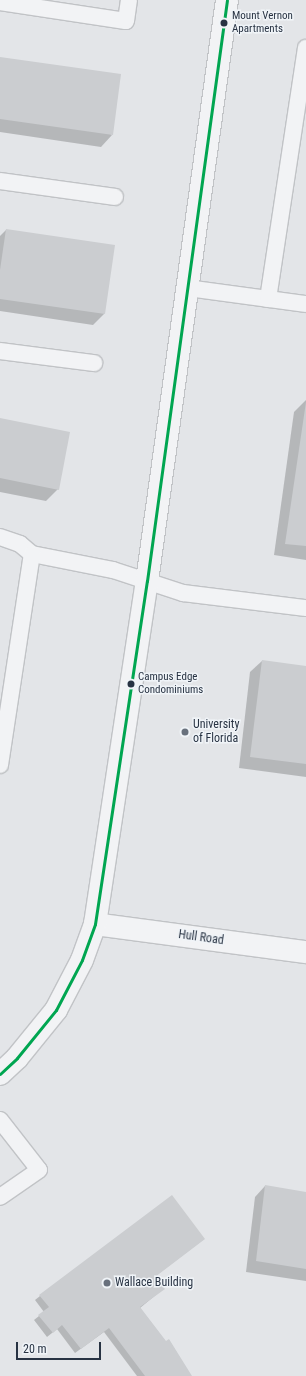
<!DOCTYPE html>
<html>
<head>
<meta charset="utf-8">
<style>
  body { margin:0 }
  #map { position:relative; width:306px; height:1376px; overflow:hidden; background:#e3e5e8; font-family:"Roboto Condensed",sans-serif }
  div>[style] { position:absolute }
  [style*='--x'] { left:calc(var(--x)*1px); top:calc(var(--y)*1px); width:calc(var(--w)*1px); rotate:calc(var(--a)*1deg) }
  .shadow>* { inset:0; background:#0003 }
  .building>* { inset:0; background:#cbcdd0 }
  .roads { filter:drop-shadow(1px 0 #c1c3c6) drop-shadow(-1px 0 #c1c3c6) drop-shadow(0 1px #c1c3c6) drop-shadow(0 -1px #c1c3c6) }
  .lane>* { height:16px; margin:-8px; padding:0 8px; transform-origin:8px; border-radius:8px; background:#f2f3f5 }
  .street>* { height:22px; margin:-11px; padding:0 11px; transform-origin:11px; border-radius:11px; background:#f2f3f5 }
  .bus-1>* { height:3px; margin:-1.5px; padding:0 1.5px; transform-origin:1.5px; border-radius:1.5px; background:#00a651 }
  .dots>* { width:11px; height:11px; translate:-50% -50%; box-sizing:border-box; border:2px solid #f0f4f8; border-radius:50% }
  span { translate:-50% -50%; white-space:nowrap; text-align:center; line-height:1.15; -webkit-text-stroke:3px #f0f4f8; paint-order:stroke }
  .bus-label { font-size:11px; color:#283343 }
  .left { translate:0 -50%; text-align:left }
  .poi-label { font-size:12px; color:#283343 }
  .street-label { font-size:12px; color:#283343 }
  .scale { position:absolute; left:16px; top:1342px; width:85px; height:18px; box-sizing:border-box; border:2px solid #283343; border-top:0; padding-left:5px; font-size:12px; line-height:14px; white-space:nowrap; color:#283343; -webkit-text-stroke:3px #f0f4f8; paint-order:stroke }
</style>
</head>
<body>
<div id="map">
  <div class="shadow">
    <div style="clip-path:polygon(0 58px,112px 135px,101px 147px,0 132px)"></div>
    <div style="clip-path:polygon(6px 230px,113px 246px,104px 314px,93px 325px,0 311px,0 236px)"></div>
    <div style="clip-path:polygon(306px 400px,306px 560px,274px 555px,294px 412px)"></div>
    <div style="clip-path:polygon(0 419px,58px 489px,46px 501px,0 492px)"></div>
    <div style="clip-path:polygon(262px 661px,306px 667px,306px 777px,239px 768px,250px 672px)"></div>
    <div style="clip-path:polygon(265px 1186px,306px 1193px,306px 1281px,246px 1272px,255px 1197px)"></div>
    <div style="clip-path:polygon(204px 1239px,154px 1277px,163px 1289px,140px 1308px,166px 1342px,169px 1340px,191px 1376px,137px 1376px,104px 1332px,75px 1353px,57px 1329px,47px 1337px,34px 1320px,44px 1312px,35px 1300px,40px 1296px)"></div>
  </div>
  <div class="building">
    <div style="clip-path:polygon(0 57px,121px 74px,113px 135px,0 119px)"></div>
    <div style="clip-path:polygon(6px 229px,115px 245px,105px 314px,0 299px,0 270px)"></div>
    <div style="clip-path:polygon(306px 402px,306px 546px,285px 544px)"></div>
    <div style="clip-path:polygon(0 418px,70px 432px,59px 490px,0 478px)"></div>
    <div style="clip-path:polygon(262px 660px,306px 666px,306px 764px,250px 757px)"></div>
    <div style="clip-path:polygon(265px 1185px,306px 1192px,306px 1269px,256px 1261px)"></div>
    <div style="clip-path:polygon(172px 1195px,205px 1239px,155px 1277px,165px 1289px,140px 1307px,166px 1341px,169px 1339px,192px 1376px,145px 1376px,109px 1328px,81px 1349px,62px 1325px,53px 1333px,38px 1315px,49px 1307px,39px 1295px)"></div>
  </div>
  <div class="roads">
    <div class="lane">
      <div style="--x:0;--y:2;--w:127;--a:8.6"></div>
      <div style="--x:126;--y:21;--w:21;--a:-82"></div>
      <div style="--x:0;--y:181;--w:116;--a:7.9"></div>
      <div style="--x:187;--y:288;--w:120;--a:7.7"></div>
      <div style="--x:268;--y:299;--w:254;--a:-81.4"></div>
      <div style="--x:0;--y:351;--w:95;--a:7.3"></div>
      <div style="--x:0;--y:537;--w:21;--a:19"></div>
      <div style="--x:20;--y:544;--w:16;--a:40"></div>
      <div style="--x:32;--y:554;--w:83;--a:11.2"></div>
      <div style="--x:113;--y:570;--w:74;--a:18.2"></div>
      <div style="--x:183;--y:593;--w:124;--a:7"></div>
      <div style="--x:0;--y:765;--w:213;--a:-81.4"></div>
      <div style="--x:0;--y:1120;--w:63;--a:52"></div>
      <div style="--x:39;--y:1170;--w:47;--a:145.3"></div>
    </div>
    <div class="street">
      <div style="--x:95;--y:924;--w:213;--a:7.6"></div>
      <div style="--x:0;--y:1074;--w:23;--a:-43"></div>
      <div style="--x:17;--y:1058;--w:62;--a:-50.9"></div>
      <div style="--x:56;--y:1010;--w:56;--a:-62.5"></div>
      <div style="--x:82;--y:960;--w:38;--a:-70"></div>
      <div style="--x:95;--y:924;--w:347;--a:-81.4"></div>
      <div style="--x:147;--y:581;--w:586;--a:-82.16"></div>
    </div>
  </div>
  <div class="bus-1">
    <div style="--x:0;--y:1074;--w:23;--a:-43"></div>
    <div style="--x:17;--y:1058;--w:62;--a:-50.9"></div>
    <div style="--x:56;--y:1010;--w:56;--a:-62.5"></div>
    <div style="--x:82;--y:960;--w:38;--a:-70"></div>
    <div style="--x:95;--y:924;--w:347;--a:-81.4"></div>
    <div style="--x:147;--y:581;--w:586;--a:-82.16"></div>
  </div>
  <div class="dots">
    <div style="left:224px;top:23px;background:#283343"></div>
    <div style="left:131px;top:684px;background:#283343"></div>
    <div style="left:185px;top:732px;background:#69717d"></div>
    <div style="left:107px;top:1283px;background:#69717d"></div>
  </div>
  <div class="bus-label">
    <span class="left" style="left:232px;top:23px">Mount Vernon<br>Apartments</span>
    <span class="left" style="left:138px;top:684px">Campus Edge<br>Condominiums</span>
  </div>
  <div class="poi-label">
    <span class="left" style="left:193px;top:732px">University<br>of Florida</span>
    <span class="left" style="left:115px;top:1283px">Wallace Building</span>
  </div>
  <div class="street-label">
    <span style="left:201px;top:938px;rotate:8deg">Hull Road</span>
  </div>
  <div class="scale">20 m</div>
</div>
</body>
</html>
